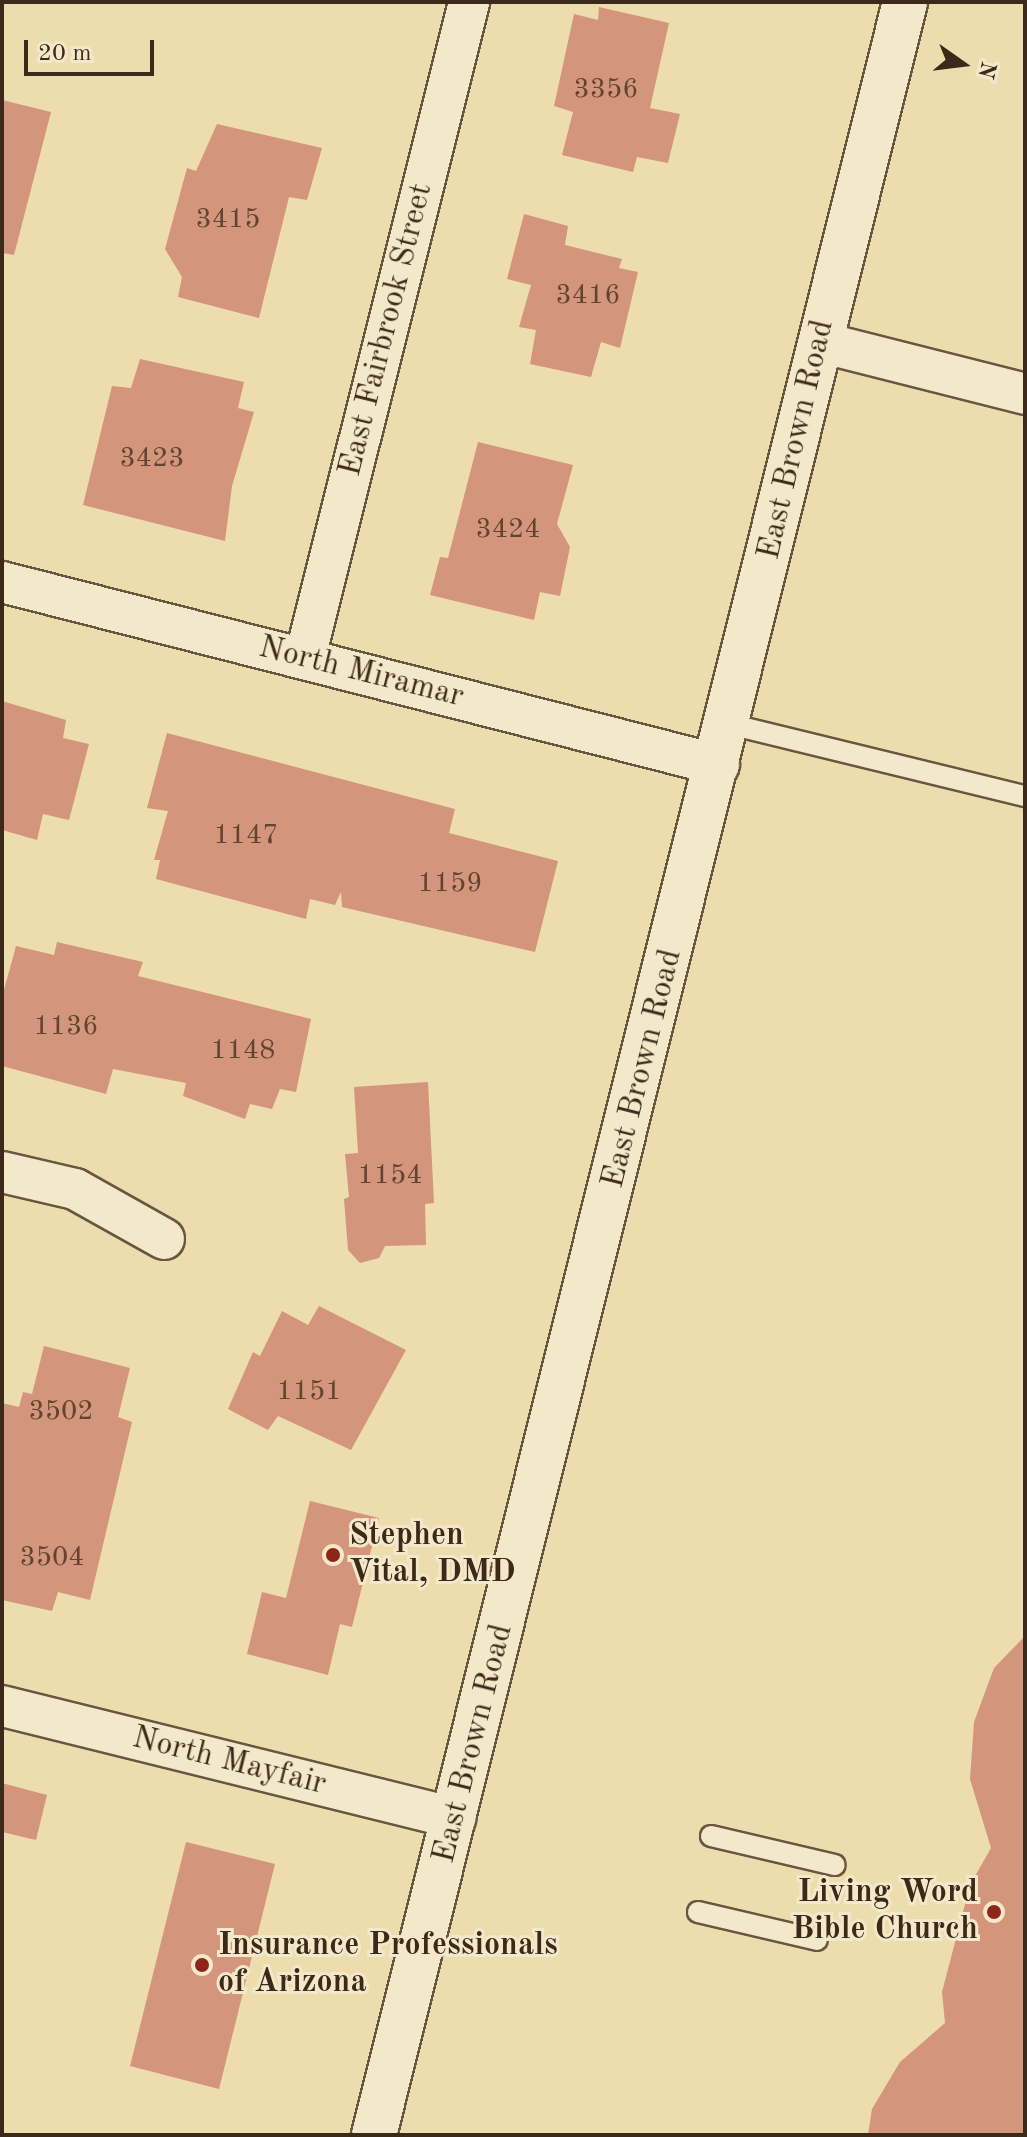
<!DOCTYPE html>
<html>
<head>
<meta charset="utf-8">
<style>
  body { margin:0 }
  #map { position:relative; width:1027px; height:2137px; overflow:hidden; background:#eddcad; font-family:"Old Standard TT",serif }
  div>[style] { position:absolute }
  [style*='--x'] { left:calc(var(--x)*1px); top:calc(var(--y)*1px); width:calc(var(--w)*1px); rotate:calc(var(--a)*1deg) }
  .building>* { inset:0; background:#d3957c }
  .roads { filter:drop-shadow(2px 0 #69563f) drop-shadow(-2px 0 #69563f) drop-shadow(0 2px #69563f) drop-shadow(0 -2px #69563f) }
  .lane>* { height:20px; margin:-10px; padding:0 10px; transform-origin:10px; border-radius:10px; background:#f3e8ca }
  .street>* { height:40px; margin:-20px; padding:0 20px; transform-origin:20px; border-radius:20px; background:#f3e8ca }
  .secondary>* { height:44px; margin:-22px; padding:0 22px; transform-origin:22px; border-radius:22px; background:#f3e8ca }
  .dots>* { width:22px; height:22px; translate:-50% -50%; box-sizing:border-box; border:4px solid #f3e8ca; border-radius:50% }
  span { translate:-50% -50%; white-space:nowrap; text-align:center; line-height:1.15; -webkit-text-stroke:6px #f3e8ca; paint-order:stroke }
  .number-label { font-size:28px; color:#624432 }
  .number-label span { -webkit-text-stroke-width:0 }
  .street-label { font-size:32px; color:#3d291a }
  .poi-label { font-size:32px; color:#3d291a; font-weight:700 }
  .left { translate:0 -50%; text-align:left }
  .right { translate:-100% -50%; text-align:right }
  .frame { position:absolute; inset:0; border:4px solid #3d291a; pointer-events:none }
  .north { position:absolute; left:923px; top:24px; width:80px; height:80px; -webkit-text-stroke:6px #f3e8ca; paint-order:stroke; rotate:104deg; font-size:22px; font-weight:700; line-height:32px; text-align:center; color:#3d291a }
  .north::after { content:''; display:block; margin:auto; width:28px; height:36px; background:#3d291a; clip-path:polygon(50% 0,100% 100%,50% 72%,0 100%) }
  .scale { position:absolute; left:24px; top:40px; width:130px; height:36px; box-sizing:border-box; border:4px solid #3d291a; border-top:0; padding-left:10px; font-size:24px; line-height:28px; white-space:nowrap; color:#3d291a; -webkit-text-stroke:6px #f3e8ca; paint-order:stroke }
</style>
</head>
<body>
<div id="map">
  <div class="building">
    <div style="clip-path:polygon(599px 7px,669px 23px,650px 108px,680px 114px,668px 163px,637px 157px,633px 172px,562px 155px,573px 112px,554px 106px,574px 14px,598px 20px)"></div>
    <div style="clip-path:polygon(2px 100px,51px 112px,14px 255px,2px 253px)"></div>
    <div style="clip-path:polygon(217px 124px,322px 148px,307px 200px,289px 197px,259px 318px,178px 297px,182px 277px,165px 249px,187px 168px,196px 171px)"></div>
    <div style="clip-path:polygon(524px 214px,568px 226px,565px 245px,622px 259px,619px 268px,638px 272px,620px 348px,601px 342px,591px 377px,530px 364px,536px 330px,519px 327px,531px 285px,507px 279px)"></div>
    <div style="clip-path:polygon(140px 359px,244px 382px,238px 408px,254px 412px,232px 486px,225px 541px,83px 505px,112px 386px,131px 388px)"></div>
    <div style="clip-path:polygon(478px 442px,573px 465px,557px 524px,570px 547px,560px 596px,540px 592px,534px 620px,430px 595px,440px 557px,448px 558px)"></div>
    <div style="clip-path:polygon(2px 701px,66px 720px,63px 738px,89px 744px,69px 820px,43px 814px,37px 840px,2px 830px)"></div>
    <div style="clip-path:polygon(167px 733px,455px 809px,449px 833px,558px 861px,535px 952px,342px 907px,341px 892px,335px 905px,310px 899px,306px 919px,156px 879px,160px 860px,154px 860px,168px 811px,147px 808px)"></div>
    <div style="clip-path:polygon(57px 942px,143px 962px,138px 976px,311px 1019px,296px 1092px,280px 1089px,272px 1109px,250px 1104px,245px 1119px,183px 1096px,186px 1083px,113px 1069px,106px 1094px,2px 1066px,2px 997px,16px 946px,54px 955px)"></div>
    <div style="clip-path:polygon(428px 1082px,434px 1203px,425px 1204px,426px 1245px,385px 1246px,379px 1258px,360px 1263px,348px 1250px,344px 1199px,349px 1197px,345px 1154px,358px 1153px,354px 1087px)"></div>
    <div style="clip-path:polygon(319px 1306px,406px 1350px,351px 1450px,278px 1416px,268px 1430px,228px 1409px,253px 1352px,260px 1356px,282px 1311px,308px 1325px)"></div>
    <div style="clip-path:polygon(44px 1346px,130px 1368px,118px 1417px,132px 1422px,90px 1600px,58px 1592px,52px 1611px,2px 1600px,2px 1403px,19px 1407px,23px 1392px,32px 1394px)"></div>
    <div style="clip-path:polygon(310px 1501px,379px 1518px,352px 1627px,340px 1624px,328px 1675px,247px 1654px,262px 1592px,286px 1598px)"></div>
    <div style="clip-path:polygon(1025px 1636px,1025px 2135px,868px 2135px,872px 2109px,900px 2062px,945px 2023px,942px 1992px,970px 1885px,991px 1848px,970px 1779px,974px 1722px,994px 1668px)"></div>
    <div style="clip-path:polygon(2px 1783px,47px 1795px,36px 1840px,2px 1832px)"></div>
    <div style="clip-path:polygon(186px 1842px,275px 1864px,219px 2089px,130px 2066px)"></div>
  </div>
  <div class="roads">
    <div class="lane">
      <div style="--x:729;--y:724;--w:305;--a:13.7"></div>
      <div style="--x:711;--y:1836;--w:127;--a:13.2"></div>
      <div style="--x:698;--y:1912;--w:122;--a:13.2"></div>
    </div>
    <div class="street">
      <div style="--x:820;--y:342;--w:211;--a:14.2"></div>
      <div style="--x:2;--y:582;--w:740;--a:14.32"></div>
      <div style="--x:305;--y:658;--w:676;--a:-75.96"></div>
      <div style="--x:2;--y:1172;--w:75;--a:13.1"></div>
      <div style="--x:75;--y:1189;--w:102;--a:29.3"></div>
      <div style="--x:2;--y:1706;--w:467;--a:13.9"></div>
    </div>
    <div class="secondary">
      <div style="--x:374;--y:2135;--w:2198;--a:-76.02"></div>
    </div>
  </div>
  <div class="dots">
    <div style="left:333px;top:1555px;background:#8f2418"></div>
    <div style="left:994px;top:1912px;background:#8f2418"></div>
    <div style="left:202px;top:1965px;background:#8f2418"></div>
  </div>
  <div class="number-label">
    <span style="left:606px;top:90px">3356</span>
    <span style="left:228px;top:220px">3415</span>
    <span style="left:588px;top:296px">3416</span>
    <span style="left:152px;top:459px">3423</span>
    <span style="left:508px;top:530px">3424</span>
    <span style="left:246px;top:836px">1147</span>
    <span style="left:450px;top:884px">1159</span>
    <span style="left:66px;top:1027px">1136</span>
    <span style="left:243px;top:1051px">1148</span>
    <span style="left:390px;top:1176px">1154</span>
    <span style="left:309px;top:1392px">1151</span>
    <span style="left:61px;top:1412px">3502</span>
    <span style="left:52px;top:1558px">3504</span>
  </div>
  <div class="street-label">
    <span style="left:387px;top:330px;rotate:-76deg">East Fairbrook Street</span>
    <span style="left:797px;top:440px;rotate:-77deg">East Brown Road</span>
    <span style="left:361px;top:673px;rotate:14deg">North Miramar</span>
    <span style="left:643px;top:1069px;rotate:-76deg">East Brown Road</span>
    <span style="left:474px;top:1744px;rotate:-76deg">East Brown Road</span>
    <span style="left:229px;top:1762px;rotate:14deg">North Mayfair</span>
  </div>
  <div class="poi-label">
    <span class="left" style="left:349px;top:1555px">Stephen<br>Vital, DMD</span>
    <span class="right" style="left:978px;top:1912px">Living Word<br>Bible Church</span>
    <span class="left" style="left:218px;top:1965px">Insurance Professionals<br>of Arizona</span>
  </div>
  <div class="frame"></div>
  <div class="north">N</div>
  <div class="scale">20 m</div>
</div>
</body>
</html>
